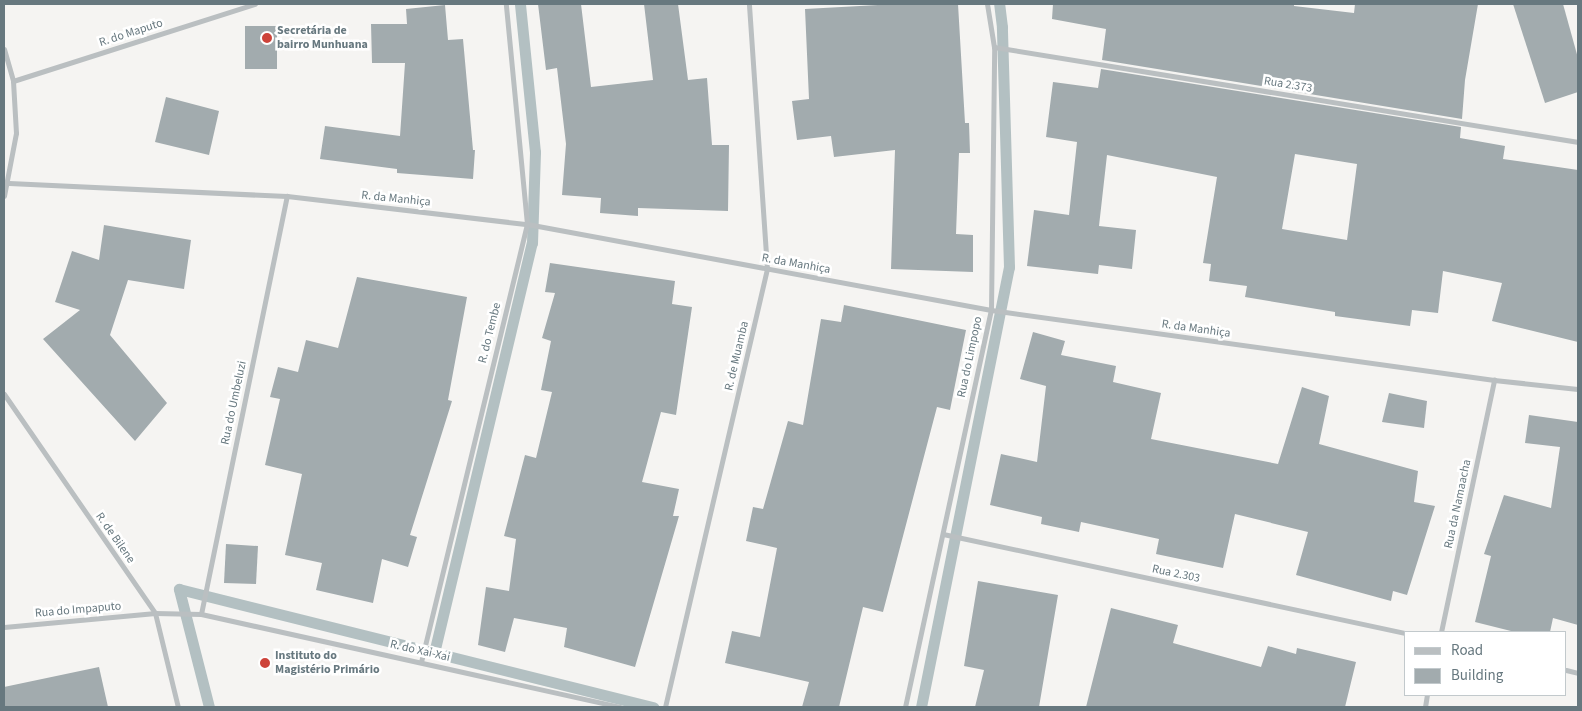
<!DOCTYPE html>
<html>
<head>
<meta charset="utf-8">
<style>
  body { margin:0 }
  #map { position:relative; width:1582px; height:711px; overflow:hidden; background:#f5f4f2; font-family:"Source Sans 3",sans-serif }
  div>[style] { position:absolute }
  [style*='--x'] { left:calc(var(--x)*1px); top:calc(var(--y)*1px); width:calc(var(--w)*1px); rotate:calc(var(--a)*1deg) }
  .stream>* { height:11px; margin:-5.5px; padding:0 5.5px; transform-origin:5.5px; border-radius:5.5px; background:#b3c0c2 }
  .building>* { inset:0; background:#a2abae }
  .street>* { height:5px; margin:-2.5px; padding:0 2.5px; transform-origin:2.5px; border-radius:2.5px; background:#babfc1 }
  .dots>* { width:14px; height:14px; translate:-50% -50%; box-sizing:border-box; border:2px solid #fff; border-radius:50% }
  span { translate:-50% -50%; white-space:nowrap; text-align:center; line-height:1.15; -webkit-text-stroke:5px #fff; paint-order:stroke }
  .poi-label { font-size:12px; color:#67787f; font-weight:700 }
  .left { translate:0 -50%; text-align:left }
  .street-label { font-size:12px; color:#67787f }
  .frame { position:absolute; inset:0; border:5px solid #67787f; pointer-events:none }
  .legend { position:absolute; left:1404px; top:631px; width:162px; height:65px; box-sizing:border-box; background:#fff; border:1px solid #c2c9cc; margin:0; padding:6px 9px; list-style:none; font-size:15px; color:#67787f }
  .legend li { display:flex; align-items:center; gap:10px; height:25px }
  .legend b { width:25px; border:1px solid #c2c9cc }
</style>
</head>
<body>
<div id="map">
  <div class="stream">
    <div style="--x:434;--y:653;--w:422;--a:-76.6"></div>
    <div style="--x:532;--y:243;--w:91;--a:-88.1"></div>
    <div style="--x:535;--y:152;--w:149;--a:-95.8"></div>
    <div style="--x:209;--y:707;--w:122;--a:-104.3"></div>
    <div style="--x:179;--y:589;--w:489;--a:14"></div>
    <div style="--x:921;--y:707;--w:449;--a:-78.7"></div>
    <div style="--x:1009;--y:267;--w:240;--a:-91.7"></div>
    <div style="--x:1002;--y:27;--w:23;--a:-97"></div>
  </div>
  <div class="building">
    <div style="clip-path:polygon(538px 4px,581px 4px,591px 87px,653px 80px,644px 4px,678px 4px,688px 80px,707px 78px,712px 145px,729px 145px,728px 211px,638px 208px,638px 216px,600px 213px,601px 198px,562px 195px,566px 144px,557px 68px,546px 70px)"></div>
    <div style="clip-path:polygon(896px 4px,958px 4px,965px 123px,969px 123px,970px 153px,959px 153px,956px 234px,973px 235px,973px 272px,891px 269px,895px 150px,834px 157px,831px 136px,797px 140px,792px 101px,809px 99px,805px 9px)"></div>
    <div style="clip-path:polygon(1053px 4px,1294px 4px,1294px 6px,1354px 13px,1355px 4px,1478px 4px,1465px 80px,1462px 119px,1102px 60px,1106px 29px,1052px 19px)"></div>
    <div style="clip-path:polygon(1513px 4px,1563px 4px,1578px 58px,1578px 92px,1545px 103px)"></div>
    <div style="clip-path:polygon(445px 5px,448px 40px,463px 39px,473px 150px,475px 150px,473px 179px,397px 173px,397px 169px,320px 159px,325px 126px,400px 136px,405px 63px,372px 63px,371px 24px,407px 24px,406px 9px)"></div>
    <div style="clip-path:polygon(245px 26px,277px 26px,277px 69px,245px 69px)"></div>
    <div style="clip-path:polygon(evenodd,1101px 69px,1461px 127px,1460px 138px,1505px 146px,1503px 159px,1578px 170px,1578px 342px,1492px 321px,1502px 283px,1443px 271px,1438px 313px,1412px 310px,1410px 326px,1335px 316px,1335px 312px,1245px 297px,1247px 286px,1209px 281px,1211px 264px,1203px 263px,1217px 177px,1107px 155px,1099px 226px,1136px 230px,1132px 269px,1099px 265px,1098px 274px,1027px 266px,1034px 210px,1069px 215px,1077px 142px,1046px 137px,1053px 82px,1098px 88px,1101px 69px,1295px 154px,1357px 164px,1347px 240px,1282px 229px,1295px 154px)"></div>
    <div style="clip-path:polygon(166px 97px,219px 111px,209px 155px,155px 142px)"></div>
    <div style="clip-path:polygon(104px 225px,191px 240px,184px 289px,128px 280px,110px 335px,167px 403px,135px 441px,43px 339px,80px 310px,55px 302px,72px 251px,99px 260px)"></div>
    <div style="clip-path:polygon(550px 263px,675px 281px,672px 304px,692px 307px,676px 415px,661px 412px,642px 482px,679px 489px,673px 516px,679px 516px,635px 667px,564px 647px,567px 628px,514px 618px,505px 652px,478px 645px,486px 587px,509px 591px,516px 539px,504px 536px,525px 455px,536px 458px,552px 392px,541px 390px,551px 341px,542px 338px,555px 293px,545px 292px)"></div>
    <div style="clip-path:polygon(357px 277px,467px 297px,448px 400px,452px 401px,410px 535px,417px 537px,408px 567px,382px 559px,373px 603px,316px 590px,322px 563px,285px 555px,302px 474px,265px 465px,280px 399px,270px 397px,278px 367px,298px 372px,306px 340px,338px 348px)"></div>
    <div style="clip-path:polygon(844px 305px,966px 330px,950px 410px,937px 407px,883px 612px,863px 607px,839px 707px,802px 707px,809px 682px,725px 663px,732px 631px,760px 637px,777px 548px,746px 541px,753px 507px,763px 509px,788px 421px,803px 425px,821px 319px,841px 322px)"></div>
    <div style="clip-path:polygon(1033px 332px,1065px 341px,1061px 355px,1116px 366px,1113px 382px,1161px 393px,1151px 439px,1278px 464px,1302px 387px,1329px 396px,1319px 444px,1418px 471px,1414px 502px,1435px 506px,1407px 595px,1393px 591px,1391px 601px,1296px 575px,1308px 532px,1235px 514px,1223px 568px,1156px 554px,1159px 539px,1081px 522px,1079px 532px,1041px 524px,1042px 517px,990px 505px,1001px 454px,1037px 462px,1046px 386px,1020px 379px)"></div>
    <div style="clip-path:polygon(1389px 393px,1427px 401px,1424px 428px,1382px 422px)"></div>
    <div style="clip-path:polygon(1529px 415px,1578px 422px,1578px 625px,1553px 618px,1550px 632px,1515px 632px,1475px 622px,1491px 556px,1484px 554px,1504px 495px,1551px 508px,1560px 447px,1525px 443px)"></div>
    <div style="clip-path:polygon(226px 544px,258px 546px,256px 584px,224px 583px)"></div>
    <div style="clip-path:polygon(978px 581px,1058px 595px,1039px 707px,975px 707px,984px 670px,964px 666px)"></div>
    <div style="clip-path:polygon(1111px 608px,1178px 625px,1173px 643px,1261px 667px,1268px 646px,1296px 654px,1297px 648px,1356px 662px,1345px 707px,1086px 707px)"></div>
    <div style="clip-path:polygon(99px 667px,108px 707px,4px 707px,4px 687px)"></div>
  </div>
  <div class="street">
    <div style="--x:994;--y:47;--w:592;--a:9.24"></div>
    <div style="--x:4;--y:49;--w:33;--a:74"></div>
    <div style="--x:13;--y:81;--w:52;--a:86.7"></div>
    <div style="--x:16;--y:133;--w:64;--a:100.8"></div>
    <div style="--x:13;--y:81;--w:254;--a:-17.7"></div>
    <div style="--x:9;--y:183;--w:278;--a:2.7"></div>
    <div style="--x:287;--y:196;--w:242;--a:6.7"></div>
    <div style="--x:527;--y:224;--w:472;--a:10.5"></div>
    <div style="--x:991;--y:310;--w:508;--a:7.92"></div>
    <div style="--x:1494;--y:380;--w:84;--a:6.1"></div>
    <div style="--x:4;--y:394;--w:266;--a:55.4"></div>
    <div style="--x:155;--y:613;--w:97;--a:76.3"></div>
    <div style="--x:943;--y:534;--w:473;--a:12.1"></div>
    <div style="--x:201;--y:614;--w:427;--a:-78.4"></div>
    <div style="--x:4;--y:627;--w:152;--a:-5.3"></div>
    <div style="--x:155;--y:613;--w:46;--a:1.2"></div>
    <div style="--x:201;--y:614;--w:429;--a:12.5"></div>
    <div style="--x:1441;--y:632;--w:258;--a:-78.1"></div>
    <div style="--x:421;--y:662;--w:451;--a:-76.4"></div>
    <div style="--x:527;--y:224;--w:221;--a:-95.5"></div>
    <div style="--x:1566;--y:670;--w:12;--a:14"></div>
    <div style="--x:665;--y:707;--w:450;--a:-76.9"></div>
    <div style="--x:767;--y:269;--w:266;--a:-93.9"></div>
    <div style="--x:905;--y:707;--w:406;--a:-77.8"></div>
    <div style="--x:991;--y:310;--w:263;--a:-89.3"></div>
    <div style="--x:994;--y:47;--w:44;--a:-99.2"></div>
    <div style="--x:1425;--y:707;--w:12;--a:-81"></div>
  </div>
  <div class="dots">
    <div style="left:267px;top:38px;background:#cd433a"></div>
    <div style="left:265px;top:663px;background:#cd433a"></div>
  </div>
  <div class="poi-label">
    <span class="left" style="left:277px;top:38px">Secretária de<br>bairro Munhuana</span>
    <span class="left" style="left:275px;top:663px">Instituto do<br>Magistério Primário</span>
  </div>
  <div class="street-label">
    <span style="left:131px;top:33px;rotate:-18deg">R. do Maputo</span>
    <span style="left:1288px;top:85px;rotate:9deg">Rua 2.373</span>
    <span style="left:396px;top:199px;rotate:6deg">R. da Manhiça</span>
    <span style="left:796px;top:264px;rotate:10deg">R. da Manhiça</span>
    <span style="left:1196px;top:329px;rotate:8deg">R. da Manhiça</span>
    <span style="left:490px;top:333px;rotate:-76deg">R. do Tembe</span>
    <span style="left:737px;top:356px;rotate:-77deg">R. de Muamba</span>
    <span style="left:970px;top:357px;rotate:-78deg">Rua do Limpopo</span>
    <span style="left:234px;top:403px;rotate:-78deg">Rua do Umbeluzi</span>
    <span style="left:1458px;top:504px;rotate:-78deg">Rua da Namaacha</span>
    <span style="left:115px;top:538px;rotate:55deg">R. de Bilene</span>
    <span style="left:1176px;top:574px;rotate:12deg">Rua 2.303</span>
    <span style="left:78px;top:610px;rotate:-5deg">Rua do Impaputo</span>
    <span style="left:420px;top:651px;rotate:13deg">R. do Xai-Xai</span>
  </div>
  <div class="frame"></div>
  <ul class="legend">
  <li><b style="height:6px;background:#babfc1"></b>Road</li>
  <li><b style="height:14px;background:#a2abae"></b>Building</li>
  </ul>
</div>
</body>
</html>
